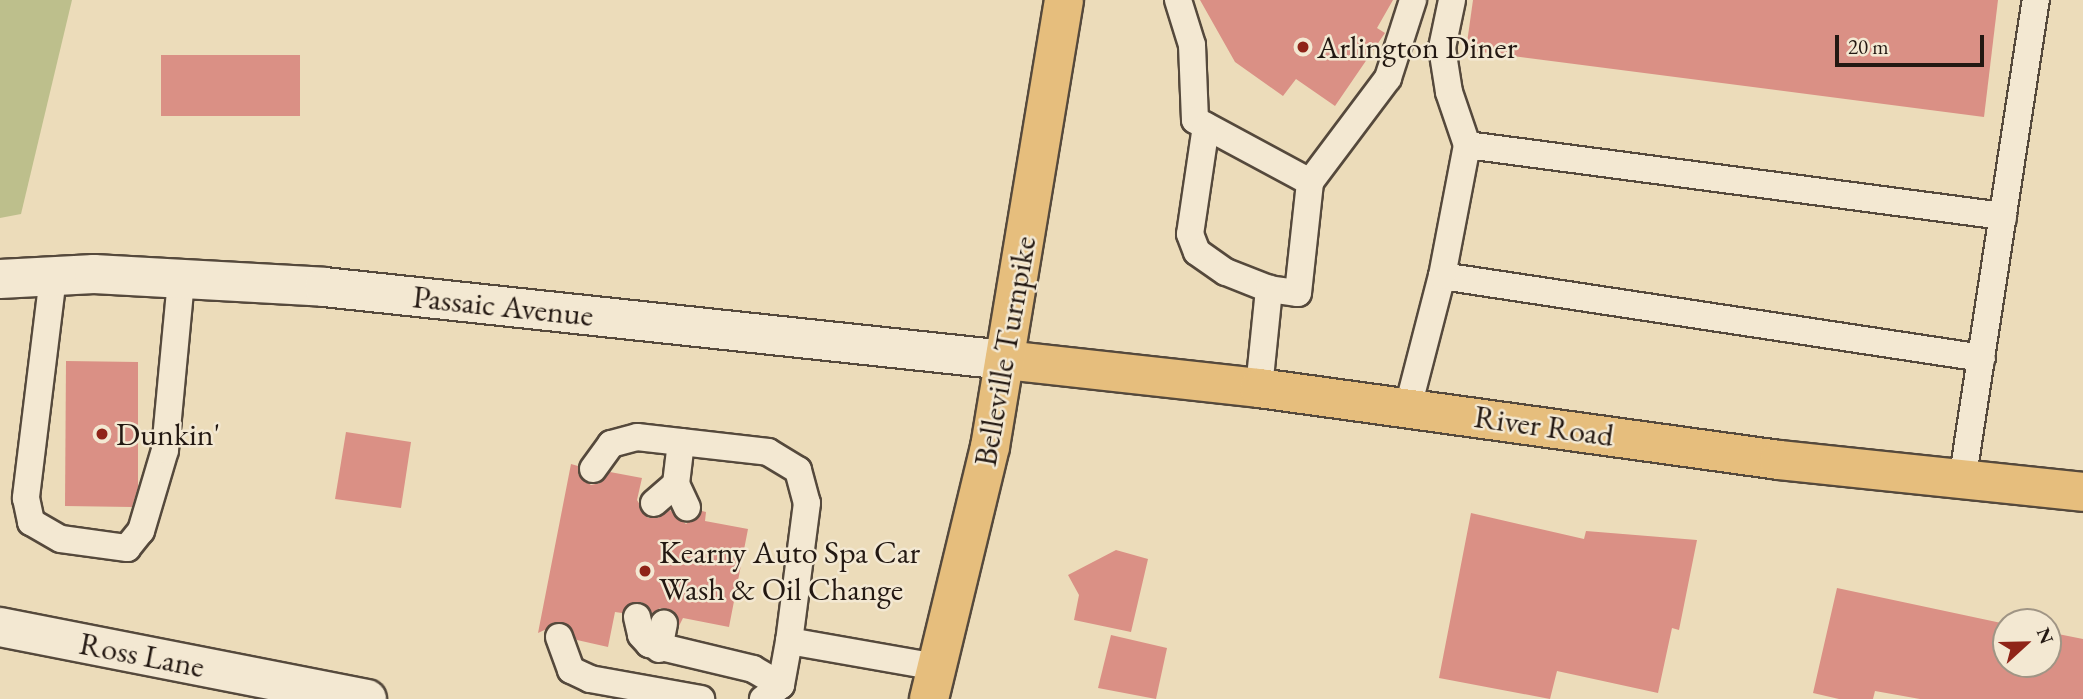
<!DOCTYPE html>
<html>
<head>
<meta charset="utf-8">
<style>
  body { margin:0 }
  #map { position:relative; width:2083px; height:699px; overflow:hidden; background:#ecdcba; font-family:"EB Garamond",serif }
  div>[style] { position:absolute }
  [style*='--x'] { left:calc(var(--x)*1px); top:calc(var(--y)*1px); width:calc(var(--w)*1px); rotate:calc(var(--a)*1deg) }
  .green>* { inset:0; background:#bdbf8c }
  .building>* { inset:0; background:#da9085 }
  .roads { filter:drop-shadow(2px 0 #55493c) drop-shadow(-2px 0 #55493c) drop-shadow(0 2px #55493c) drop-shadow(0 -2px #55493c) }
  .service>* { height:26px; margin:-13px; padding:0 13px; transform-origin:13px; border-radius:13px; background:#f3e8d2 }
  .minor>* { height:38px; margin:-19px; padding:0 19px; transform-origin:19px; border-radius:19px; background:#f3e8d2 }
  .secondary>* { height:38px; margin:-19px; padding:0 19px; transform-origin:19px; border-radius:19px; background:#f3e8d2 }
  .primary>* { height:38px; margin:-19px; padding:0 19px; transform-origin:19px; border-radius:19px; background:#e6be7d }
  .dots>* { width:19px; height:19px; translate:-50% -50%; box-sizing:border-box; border:4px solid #f3e8d2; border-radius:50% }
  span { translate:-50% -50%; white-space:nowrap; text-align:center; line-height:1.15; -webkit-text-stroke:5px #f3e8d2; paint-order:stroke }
  .poi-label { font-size:32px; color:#231812 }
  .left { translate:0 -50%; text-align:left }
  .street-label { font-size:32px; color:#231812 }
  .north { position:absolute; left:1992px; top:608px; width:70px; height:70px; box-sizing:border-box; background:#f3e8d2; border:2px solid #a09585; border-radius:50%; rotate:68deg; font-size:19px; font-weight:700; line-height:28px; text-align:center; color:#231812 }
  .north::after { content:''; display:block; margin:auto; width:24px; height:32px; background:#8f2418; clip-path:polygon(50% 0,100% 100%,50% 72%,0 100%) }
  .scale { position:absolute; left:1835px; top:35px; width:149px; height:32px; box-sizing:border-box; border:4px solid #231812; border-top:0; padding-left:9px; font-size:21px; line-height:24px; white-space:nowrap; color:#231812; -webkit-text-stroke:5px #f3e8d2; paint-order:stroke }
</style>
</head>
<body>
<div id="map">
  <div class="green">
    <div style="clip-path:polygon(0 0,72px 0,21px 214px,0 218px)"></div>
  </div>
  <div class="building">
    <div style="clip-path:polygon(1200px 0,1393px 0,1377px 28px,1385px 33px,1335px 106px,1296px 79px,1283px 96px,1235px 62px)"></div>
    <div style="clip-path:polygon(1473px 0,1998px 0,1984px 117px,1466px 50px)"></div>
    <div style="clip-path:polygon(161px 55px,300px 55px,300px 116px,161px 116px)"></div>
    <div style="clip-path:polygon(66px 361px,138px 362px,138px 487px,132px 507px,65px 506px)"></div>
    <div style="clip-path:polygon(346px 432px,411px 442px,401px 508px,335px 499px)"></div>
    <div style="clip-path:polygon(571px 464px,578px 466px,579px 476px,591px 485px,600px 483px,610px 472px,642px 478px,637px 500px,648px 518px,658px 518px,670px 510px,686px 524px,702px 511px,706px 512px,705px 521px,748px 529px,729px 627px,683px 618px,679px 626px,674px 611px,660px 608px,652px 613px,642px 602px,634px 602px,622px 613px,615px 612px,608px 647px,577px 640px,562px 622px,538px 633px)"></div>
    <div style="clip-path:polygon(1471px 513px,1584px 539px,1586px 531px,1697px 540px,1679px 630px,1672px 628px,1658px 693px,1557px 671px,1550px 699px,1439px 678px)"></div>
    <div style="clip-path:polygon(1116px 550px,1148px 559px,1131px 632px,1074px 620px,1079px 595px,1068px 575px)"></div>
    <div style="clip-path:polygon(1837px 588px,2006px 624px,2006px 664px,2048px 664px,2048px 632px,2083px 639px,2083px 699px,1920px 699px,1875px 691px,1873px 699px,1839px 699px,1813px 693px)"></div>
    <div style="clip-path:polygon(1111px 635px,1167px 648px,1156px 699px,1098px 688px)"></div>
  </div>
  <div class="roads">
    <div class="service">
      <div style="--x:1178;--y:0;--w:47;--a:72.7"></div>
      <div style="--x:1192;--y:45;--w:75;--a:87.7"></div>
      <div style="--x:1195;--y:120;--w:131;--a:28.3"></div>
      <div style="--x:1310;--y:182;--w:130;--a:-53.1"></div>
      <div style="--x:1388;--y:78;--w:82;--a:-72.2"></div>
      <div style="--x:1206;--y:126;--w:109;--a:98.4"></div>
      <div style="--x:1190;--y:234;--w:19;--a:69"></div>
      <div style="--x:1197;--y:252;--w:35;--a:35"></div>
      <div style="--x:1226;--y:272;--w:46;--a:21.6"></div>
      <div style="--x:1269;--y:289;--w:29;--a:8"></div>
      <div style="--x:1298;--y:293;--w:112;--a:-83.8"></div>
      <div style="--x:1467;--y:145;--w:541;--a:7.55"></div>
      <div style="--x:1442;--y:276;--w:546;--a:8.63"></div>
      <div style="--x:53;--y:277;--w:223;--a:97"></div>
      <div style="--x:26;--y:498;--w:25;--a:78"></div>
      <div style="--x:31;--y:522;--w:34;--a:30"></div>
      <div style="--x:61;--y:539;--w:67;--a:7.8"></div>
      <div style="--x:127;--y:548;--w:22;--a:-51"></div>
      <div style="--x:141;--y:531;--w:84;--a:-73.5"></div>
      <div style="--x:165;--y:450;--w:169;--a:-84.6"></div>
      <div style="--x:1259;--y:388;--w:100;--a:-84.2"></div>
      <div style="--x:1408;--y:407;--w:135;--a:-75.5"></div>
      <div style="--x:1442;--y:276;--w:133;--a:-79.2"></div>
      <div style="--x:1467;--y:145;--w:56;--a:-108.8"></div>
      <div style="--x:1449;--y:92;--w:45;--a:-99"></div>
      <div style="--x:1442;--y:48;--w:49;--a:-78.2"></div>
      <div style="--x:681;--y:442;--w:42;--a:96.8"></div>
      <div style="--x:676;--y:484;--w:26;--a:65"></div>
      <div style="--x:593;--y:469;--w:31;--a:-54"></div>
      <div style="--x:611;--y:444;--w:27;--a:-15"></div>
      <div style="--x:637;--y:437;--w:132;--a:6.5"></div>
      <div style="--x:768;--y:452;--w:35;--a:31"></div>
      <div style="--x:798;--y:470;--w:34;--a:75"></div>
      <div style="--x:807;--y:503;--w:139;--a:97.4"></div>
      <div style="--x:789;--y:641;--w:45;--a:100.3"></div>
      <div style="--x:781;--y:685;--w:23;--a:142"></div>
      <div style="--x:1962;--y:482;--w:488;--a:-81.3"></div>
      <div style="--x:654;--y:503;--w:29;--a:-41"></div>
      <div style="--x:637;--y:617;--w:18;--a:77"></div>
      <div style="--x:641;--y:635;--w:12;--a:48"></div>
      <div style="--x:649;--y:644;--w:107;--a:13.5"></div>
      <div style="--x:753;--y:669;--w:32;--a:30"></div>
      <div style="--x:559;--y:637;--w:35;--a:70"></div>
      <div style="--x:571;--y:670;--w:21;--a:25"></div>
      <div style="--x:590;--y:679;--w:113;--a:10.2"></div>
      <div style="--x:789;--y:641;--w:150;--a:10"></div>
      <div style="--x:659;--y:649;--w:26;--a:-79"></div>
    </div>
    <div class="minor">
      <div style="--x:0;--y:627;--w:374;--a:11.1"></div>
    </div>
    <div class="secondary">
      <div style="--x:0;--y:279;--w:94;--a:-3"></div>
      <div style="--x:94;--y:274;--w:230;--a:3.2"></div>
      <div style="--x:324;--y:287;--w:685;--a:6.12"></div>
    </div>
    <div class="primary">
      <div style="--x:1005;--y:360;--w:256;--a:6.3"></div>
      <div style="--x:1259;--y:388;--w:525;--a:7.88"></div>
      <div style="--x:1779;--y:460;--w:306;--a:6"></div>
      <div style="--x:929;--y:699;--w:259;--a:-76.4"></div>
      <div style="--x:990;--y:447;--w:453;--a:-80.6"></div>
    </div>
  </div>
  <div class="dots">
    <div style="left:1303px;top:47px;background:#8f2418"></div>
    <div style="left:102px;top:434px;background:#8f2418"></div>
    <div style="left:645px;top:571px;background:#8f2418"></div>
  </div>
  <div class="poi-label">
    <span class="left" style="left:1317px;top:47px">Arlington Diner</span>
    <span class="left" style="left:116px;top:434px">Dunkin'</span>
    <span class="left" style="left:659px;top:571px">Kearny Auto Spa Car<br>Wash &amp; Oil Change</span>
  </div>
  <div class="street-label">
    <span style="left:503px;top:306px;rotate:6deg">Passaic Avenue</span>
    <span style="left:1005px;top:351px;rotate:-80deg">Belleville Turnpike</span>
    <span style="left:1544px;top:426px;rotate:8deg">River Road</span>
    <span style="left:142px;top:655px;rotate:11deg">Ross Lane</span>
  </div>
  <div class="north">N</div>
  <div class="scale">20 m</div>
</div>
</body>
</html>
